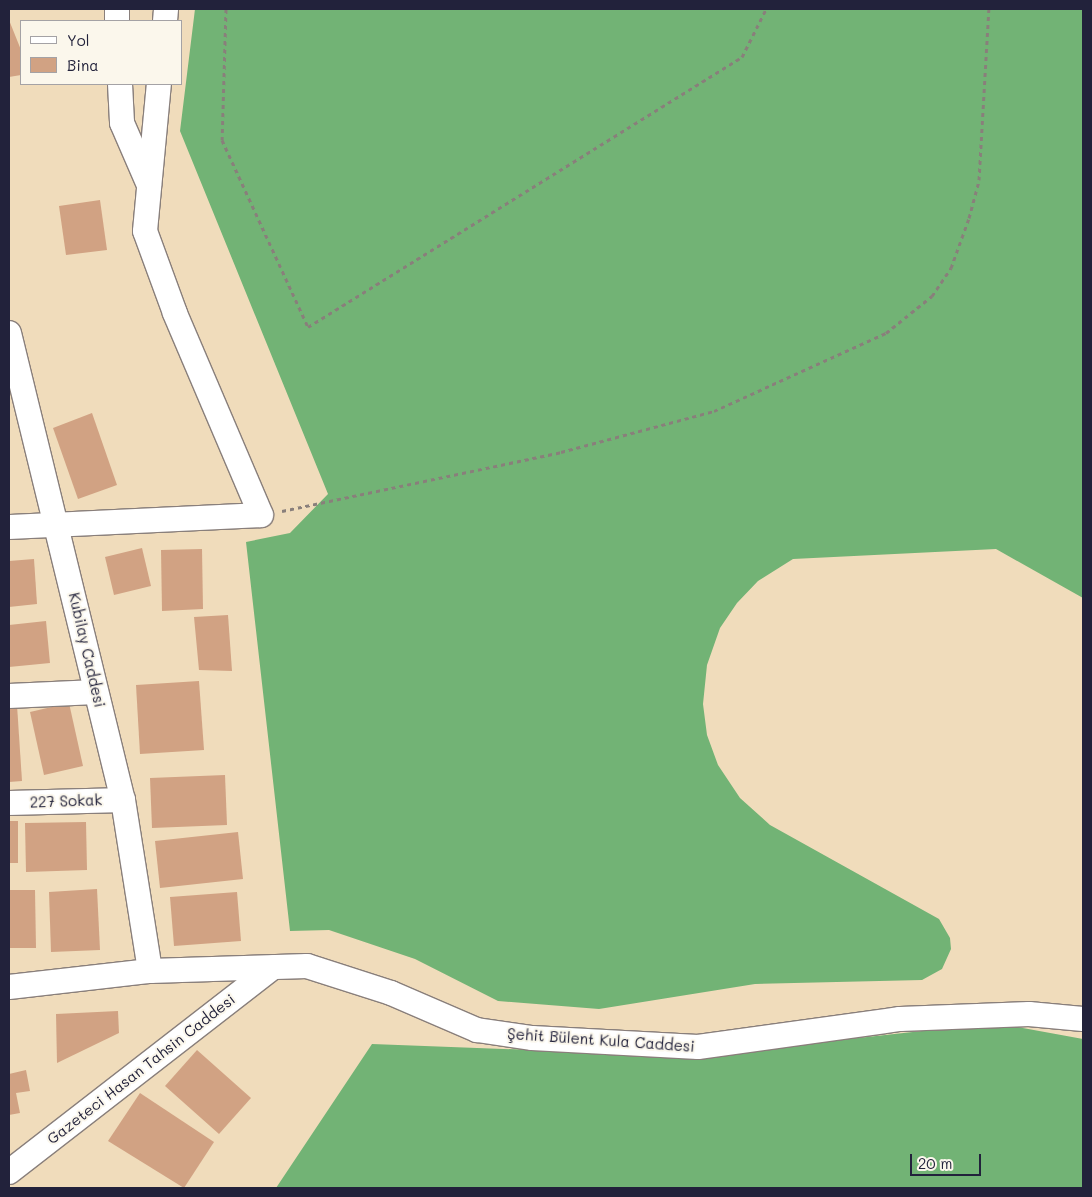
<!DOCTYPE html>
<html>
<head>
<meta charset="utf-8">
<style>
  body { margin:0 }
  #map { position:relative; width:1092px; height:1197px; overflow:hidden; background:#f0dcbb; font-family:Mali,sans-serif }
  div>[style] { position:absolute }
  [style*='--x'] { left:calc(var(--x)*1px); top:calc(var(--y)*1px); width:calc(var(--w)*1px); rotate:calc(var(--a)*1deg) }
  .forest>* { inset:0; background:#72b375 }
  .building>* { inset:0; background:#d1a283 }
  .path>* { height:3px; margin-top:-1.5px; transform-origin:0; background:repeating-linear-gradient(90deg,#897f7b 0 4px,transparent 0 8px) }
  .roads { filter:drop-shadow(1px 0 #897f7b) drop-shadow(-1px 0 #897f7b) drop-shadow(0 1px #897f7b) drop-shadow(0 -1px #897f7b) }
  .minor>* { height:24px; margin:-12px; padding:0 12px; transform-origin:12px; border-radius:12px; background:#fff }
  span { translate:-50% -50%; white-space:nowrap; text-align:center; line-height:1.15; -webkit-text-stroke:4px #fbf7ec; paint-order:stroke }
  .street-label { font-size:15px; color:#22223b }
  .frame { position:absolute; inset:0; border:10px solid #22223b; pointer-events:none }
  .legend { position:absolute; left:20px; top:20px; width:162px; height:65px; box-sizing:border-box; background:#fbf7ec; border:1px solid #a4a2a5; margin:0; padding:6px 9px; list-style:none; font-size:15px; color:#22223b }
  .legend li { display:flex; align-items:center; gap:10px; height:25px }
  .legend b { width:25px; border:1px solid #a4a2a5 }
  .scale { position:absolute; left:910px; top:1154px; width:71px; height:22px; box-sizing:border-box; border:2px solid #22223b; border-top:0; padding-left:6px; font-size:15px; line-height:18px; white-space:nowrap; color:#22223b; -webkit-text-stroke:4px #fbf7ec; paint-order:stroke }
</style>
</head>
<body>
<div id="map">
  <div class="forest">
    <div style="clip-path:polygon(195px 9px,1083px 9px,1083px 598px,996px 549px,793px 559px,758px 581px,737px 603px,720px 628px,707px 665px,703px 704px,707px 735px,718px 765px,740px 798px,770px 825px,939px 919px,950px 938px,951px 949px,942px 969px,922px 980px,755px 984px,599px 1009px,498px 1001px,415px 959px,329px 930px,290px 931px,246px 542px,290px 533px,328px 494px,180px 131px)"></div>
    <div style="clip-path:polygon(995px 1023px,1083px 1039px,1083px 1188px,276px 1188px,372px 1044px,693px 1056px)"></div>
  </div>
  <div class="building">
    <div style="clip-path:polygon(9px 20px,21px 50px,21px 75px,9px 77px)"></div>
    <div style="clip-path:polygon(100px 200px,107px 250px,66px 255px,59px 206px)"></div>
    <div style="clip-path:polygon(92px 413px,117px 485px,78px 499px,53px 428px)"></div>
    <div style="clip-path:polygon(142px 548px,151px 586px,114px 595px,105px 557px)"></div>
    <div style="clip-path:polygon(202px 549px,203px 609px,162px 611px,161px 550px)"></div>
    <div style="clip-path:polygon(34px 559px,37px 604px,9px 607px,9px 561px)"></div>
    <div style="clip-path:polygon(228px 615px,232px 671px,199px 670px,194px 617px)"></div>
    <div style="clip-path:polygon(46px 621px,50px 663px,9px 667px,9px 625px)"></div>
    <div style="clip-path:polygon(199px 681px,204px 750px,140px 754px,136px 685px)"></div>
    <div style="clip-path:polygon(69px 703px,83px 766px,44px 775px,30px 712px)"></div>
    <div style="clip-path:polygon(9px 705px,17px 705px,22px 781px,9px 782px)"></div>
    <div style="clip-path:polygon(225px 775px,227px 825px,152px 828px,150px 778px)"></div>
    <div style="clip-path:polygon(9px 821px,18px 821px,18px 863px,9px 863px)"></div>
    <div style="clip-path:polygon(86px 822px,87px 870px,26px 872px,25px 823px)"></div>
    <div style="clip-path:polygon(238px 832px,243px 879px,160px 888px,155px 841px)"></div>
    <div style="clip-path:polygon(97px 889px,100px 950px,51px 952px,49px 892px)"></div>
    <div style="clip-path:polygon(9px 890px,35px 890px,36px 948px,9px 948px)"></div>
    <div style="clip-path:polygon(237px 892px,241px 941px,174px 946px,170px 897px)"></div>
    <div style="clip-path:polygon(118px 1011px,119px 1033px,57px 1063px,56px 1014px)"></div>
    <div style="clip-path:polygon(197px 1050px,251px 1098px,219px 1134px,165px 1086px)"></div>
    <div style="clip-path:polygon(26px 1070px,30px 1091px,16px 1093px,20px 1113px,9px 1115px,9px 1074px)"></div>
    <div style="clip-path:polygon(140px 1093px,214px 1142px,184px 1188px,108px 1141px)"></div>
  </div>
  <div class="path">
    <div style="--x:226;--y:9;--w:131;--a:91.7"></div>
    <div style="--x:222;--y:140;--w:206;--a:65.3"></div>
    <div style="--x:308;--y:327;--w:511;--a:-31.89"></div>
    <div style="--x:742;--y:57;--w:54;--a:-63.4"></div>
    <div style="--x:282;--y:511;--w:285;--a:-11.9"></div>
    <div style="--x:561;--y:452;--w:158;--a:-15"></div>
    <div style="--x:714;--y:411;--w:189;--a:-24.4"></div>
    <div style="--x:886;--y:333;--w:59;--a:-38.8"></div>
    <div style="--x:932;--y:296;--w:34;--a:-56"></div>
    <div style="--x:951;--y:268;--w:53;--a:-70.2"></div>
    <div style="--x:969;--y:218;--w:39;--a:-75"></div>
    <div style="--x:979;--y:180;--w:171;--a:-86.7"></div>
  </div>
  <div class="roads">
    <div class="minor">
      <div style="--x:117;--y:9;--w:12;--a:90"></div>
      <div style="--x:165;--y:21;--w:12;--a:-85"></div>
      <div style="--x:120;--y:84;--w:39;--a:87"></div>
      <div style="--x:122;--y:123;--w:68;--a:66.5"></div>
      <div style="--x:9;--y:333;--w:481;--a:76.3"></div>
      <div style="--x:123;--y:800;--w:173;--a:81"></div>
      <div style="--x:9;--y:527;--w:252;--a:-2.7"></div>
      <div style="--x:261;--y:515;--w:220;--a:-113.1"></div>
      <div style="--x:175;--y:313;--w:87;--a:-110.1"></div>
      <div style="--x:145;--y:231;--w:148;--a:-84.6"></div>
      <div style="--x:9;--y:696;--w:87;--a:-2.6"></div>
      <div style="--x:9;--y:803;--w:114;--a:-1.5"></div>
      <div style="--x:9;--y:987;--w:142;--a:-6.5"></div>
      <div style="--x:150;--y:971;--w:157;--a:-1.8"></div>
      <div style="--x:307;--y:966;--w:88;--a:17.8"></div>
      <div style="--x:391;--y:993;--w:94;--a:23.3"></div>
      <div style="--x:477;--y:1030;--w:56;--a:8.3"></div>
      <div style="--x:532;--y:1038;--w:166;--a:3.1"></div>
      <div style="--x:698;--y:1047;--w:204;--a:-7.9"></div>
      <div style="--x:900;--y:1019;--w:129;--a:-2.2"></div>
      <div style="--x:1029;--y:1014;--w:54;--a:5.3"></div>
      <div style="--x:9;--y:1172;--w:334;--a:-37.8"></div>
    </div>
  </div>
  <div class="street-label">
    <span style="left:87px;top:650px;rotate:77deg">Kubilay Caddesi</span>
    <span style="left:66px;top:801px;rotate:-2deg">227 Sokak</span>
    <span style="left:601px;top:1040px;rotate:4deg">Şehit Bülent Kula Caddesi</span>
    <span style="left:141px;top:1069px;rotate:-38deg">Gazeteci Hasan Tahsin Caddesi</span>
  </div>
  <div class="frame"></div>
  <ul class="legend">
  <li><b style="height:6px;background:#fff"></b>Yol</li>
  <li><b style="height:14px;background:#d1a283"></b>Bina</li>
  </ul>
  <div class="scale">20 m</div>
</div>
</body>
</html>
